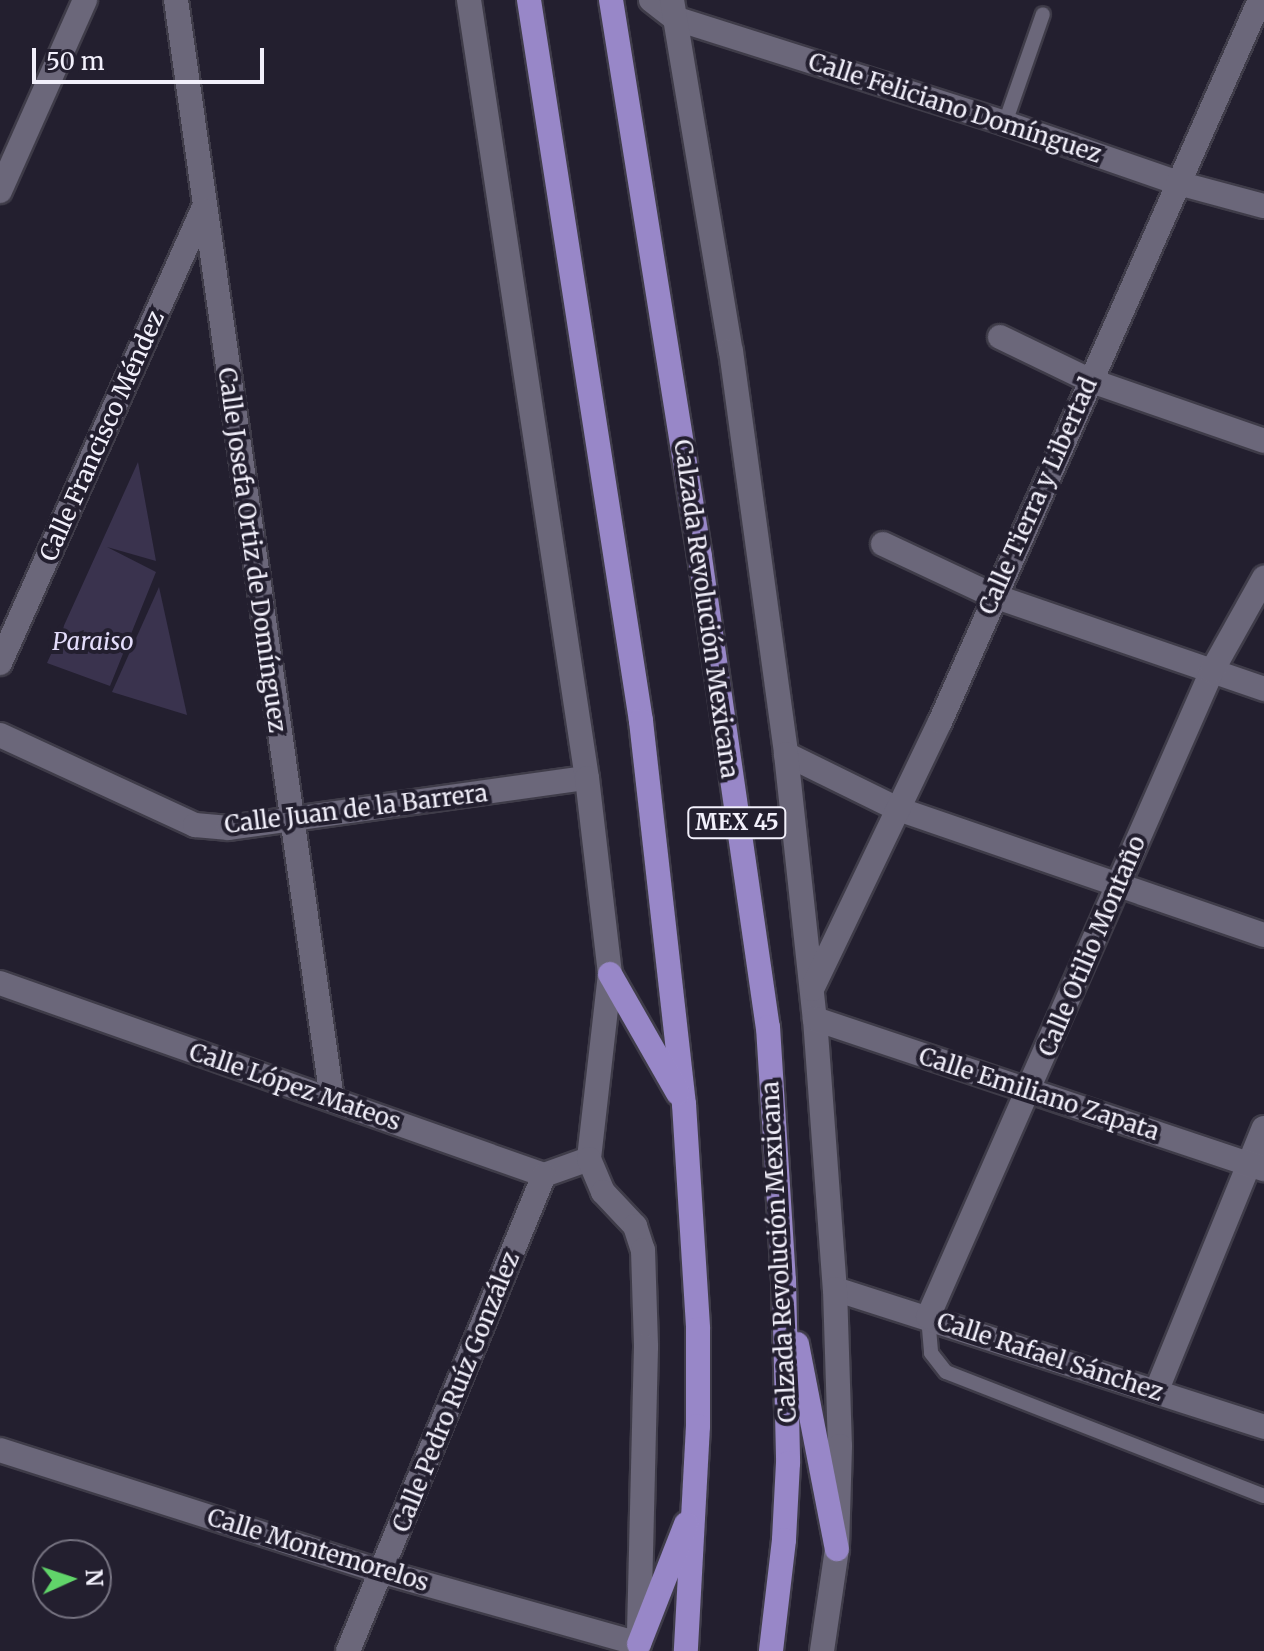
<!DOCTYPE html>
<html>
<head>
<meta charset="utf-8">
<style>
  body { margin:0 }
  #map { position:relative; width:1264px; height:1651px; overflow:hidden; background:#231f2f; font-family:Merriweather,serif }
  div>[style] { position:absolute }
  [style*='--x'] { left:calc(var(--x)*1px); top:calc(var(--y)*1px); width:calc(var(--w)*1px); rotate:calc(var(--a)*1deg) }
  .green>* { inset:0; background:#3a334e }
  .roads { filter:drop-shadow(2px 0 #3f3c49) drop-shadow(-2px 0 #3f3c49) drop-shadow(0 2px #3f3c49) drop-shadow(0 -2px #3f3c49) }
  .lane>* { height:14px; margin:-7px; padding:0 7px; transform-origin:7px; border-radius:7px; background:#6b677a }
  .street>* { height:24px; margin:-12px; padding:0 12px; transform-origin:12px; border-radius:12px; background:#6b677a }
  .secondary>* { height:24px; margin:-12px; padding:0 12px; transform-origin:12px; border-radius:12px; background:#6b677a }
  .primary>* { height:24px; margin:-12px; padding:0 12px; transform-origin:12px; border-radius:12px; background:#9887c8 }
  span { translate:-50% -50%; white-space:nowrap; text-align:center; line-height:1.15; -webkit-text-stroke:8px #231f2f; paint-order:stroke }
  .shield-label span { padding:2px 6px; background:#231f2f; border:2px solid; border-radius:6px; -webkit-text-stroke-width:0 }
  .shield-label { font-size:22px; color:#f2f0fb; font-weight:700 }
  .street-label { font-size:24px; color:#f2f0fb }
  .park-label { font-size:24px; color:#e4ddfb; font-style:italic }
  .north { position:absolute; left:32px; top:1539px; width:80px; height:80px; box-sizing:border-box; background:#231f2f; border:2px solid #767381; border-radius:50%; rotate:87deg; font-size:22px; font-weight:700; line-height:32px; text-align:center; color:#f2f0fb }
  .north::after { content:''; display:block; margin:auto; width:28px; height:36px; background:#61d46a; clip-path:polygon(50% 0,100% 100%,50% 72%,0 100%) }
  .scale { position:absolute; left:32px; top:48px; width:232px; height:36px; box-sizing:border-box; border:4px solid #f2f0fb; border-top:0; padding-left:10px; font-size:24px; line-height:28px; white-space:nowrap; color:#f2f0fb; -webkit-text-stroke:6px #231f2f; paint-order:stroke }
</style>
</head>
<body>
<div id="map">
  <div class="green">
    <div style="clip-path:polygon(138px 462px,156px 561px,107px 547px,156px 572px,110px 686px,47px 663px)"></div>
    <div style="clip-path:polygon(159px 587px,187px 715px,112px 692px)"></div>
  </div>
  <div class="roads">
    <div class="lane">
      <div style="--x:1005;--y:123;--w:115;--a:-70.8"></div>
      <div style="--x:928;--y:1317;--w:36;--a:85"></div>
      <div style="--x:931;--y:1353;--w:24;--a:52"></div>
      <div style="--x:946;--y:1372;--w:341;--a:21.3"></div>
    </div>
    <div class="street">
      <div style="--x:176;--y:0;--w:1110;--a:81.92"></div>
      <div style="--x:651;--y:0;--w:29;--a:38"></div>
      <div style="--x:674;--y:18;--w:347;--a:17.6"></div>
      <div style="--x:1005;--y:123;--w:183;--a:19.1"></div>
      <div style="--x:1178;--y:183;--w:89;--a:15"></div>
      <div style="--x:0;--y:191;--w:209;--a:-66"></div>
      <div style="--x:1000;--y:337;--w:99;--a:25.8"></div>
      <div style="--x:1089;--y:380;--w:185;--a:19.2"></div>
      <div style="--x:883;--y:544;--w:123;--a:25.1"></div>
      <div style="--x:994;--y:596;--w:286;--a:19"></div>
      <div style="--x:0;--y:663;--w:496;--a:-65.9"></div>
      <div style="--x:0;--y:735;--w:215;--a:24.8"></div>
      <div style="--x:195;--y:825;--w:34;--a:5"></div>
      <div style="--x:229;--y:828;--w:361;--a:-8"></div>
      <div style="--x:786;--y:754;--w:125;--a:26.2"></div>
      <div style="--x:898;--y:809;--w:387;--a:19"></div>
      <div style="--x:0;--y:983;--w:577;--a:19.44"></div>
      <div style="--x:544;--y:1175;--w:48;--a:-19.6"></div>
      <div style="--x:835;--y:1289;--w:451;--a:17.8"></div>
      <div style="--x:928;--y:1317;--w:706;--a:-66.27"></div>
      <div style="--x:1212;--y:671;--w:107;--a:-60.8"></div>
      <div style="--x:1156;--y:1392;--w:285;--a:-67.8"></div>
      <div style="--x:0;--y:1450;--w:402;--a:17.7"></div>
      <div style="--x:383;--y:1572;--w:266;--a:15.7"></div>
      <div style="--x:348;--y:1651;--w:515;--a:-67.62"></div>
    </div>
    <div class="secondary">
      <div style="--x:469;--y:0;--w:787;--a:81.38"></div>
      <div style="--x:587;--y:778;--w:197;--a:83.3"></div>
      <div style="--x:610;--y:974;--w:186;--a:96.5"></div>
      <div style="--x:589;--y:1159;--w:36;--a:67"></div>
      <div style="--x:603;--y:1192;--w:47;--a:46.7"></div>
      <div style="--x:635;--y:1226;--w:25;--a:72"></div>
      <div style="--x:643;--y:1250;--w:97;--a:88.2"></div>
      <div style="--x:646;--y:1347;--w:294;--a:91.4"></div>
      <div style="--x:672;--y:0;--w:356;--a:80.5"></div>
      <div style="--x:731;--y:351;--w:407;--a:82.2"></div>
      <div style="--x:786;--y:754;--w:267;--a:83.8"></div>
      <div style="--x:815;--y:1019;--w:271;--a:85.8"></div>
      <div style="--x:835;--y:1289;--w:157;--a:88.2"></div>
      <div style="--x:840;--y:1446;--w:103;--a:91.7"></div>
      <div style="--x:837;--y:1549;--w:103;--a:98.4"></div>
      <div style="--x:812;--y:989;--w:296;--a:-64.4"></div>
      <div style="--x:940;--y:722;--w:790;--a:-66.1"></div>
      <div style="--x:815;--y:1019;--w:473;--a:18.5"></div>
    </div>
    <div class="primary">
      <div style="--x:529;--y:0;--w:730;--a:81.17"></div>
      <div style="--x:641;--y:721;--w:385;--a:83.6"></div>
      <div style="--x:684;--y:1104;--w:225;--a:86.4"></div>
      <div style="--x:698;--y:1329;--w:97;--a:90"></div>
      <div style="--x:698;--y:1426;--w:225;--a:93.1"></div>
      <div style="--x:611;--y:0;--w:564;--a:80.92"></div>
      <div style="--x:700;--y:557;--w:475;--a:81.8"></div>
      <div style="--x:768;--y:1027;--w:254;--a:86.4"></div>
      <div style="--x:784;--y:1280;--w:183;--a:88.7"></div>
      <div style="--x:788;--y:1463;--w:77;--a:93"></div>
      <div style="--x:784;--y:1540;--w:112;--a:96.7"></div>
      <div style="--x:610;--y:974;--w:137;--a:60.3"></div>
      <div style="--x:797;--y:1344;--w:209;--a:79"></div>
      <div style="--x:639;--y:1644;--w:129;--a:-68.6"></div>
    </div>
  </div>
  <div class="shield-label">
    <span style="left:737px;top:823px">MEX 45</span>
  </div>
  <div class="street-label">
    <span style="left:955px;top:108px;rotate:18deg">Calle Feliciano Domínguez</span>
    <span style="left:102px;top:436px;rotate:-66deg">Calle Francisco Méndez</span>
    <span style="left:1038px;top:496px;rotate:-66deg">Calle Tierra y Libertad</span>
    <span style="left:252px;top:550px;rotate:82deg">Calle Josefa Ortiz de Domínguez</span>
    <span style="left:706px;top:609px;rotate:82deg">Calzada Revolución Mexicana</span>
    <span style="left:356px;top:809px;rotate:-7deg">Calle Juan de la Barrera</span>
    <span style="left:1092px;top:946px;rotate:-67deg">Calle Otilio Montaño</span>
    <span style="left:295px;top:1087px;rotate:19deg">Calle López Mateos</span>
    <span style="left:1039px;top:1094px;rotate:18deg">Calle Emiliano Zapata</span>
    <span style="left:779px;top:1252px;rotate:-93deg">Calzada Revolución Mexicana</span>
    <span style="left:1050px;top:1357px;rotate:18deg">Calle Rafael Sánchez</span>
    <span style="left:456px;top:1392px;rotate:-68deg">Calle Pedro Ruíz González</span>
    <span style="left:318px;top:1550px;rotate:17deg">Calle Montemorelos</span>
  </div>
  <div class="park-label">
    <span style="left:93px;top:642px">Paraiso</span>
  </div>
  <div class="north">N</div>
  <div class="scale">50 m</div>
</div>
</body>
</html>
